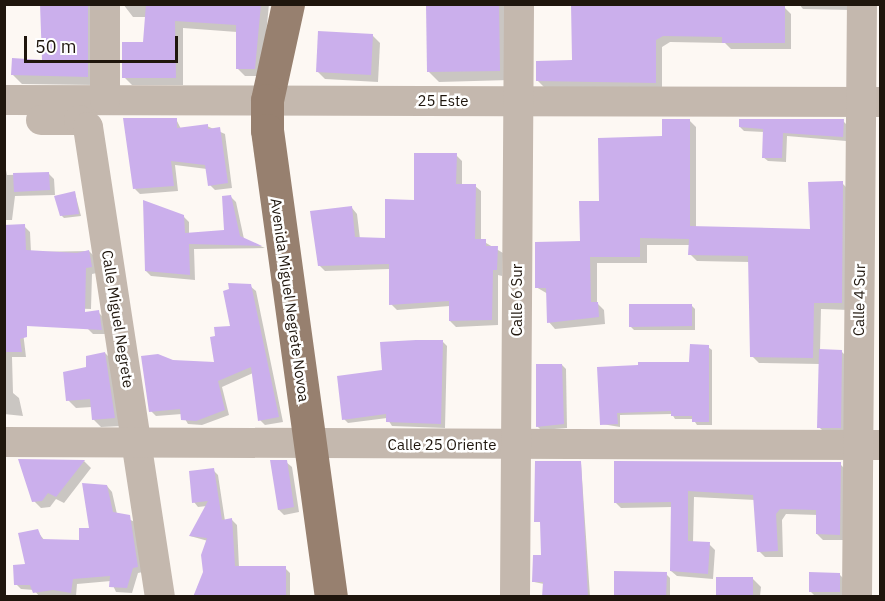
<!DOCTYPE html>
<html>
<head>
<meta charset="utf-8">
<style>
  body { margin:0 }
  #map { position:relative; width:885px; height:601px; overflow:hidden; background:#fdf8f3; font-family:"IBM Plex Sans",sans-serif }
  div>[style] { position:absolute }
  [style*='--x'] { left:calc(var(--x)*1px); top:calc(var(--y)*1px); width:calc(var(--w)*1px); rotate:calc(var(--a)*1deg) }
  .shadow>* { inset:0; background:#0003 }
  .building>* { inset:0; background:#cbafec }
  .minor>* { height:30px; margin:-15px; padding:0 15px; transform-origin:15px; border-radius:15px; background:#c4b8ae }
  .major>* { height:33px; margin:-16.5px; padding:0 16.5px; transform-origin:16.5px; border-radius:16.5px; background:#97806f }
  span { translate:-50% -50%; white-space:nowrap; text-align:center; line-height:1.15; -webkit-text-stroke:5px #fff; paint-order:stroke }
  .street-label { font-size:15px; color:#1f160d }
  .frame { position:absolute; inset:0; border:6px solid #1f160d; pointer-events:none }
  .scale { position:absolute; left:24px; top:36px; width:154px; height:27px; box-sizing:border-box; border:3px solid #1f160d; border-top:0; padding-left:8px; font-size:18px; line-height:21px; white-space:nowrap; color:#1f160d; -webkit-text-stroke:4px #fff; paint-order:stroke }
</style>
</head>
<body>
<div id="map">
  <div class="shadow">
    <div style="clip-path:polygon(42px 4px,101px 4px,96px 85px,22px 84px,13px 75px,44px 61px)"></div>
    <div style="clip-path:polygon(123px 4px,269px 4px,262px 76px,245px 76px,237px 68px,237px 32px,183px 28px,183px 85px,132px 85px,124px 77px,144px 44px,146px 17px,133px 17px)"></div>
    <div style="clip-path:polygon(427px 4px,508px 4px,510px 80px,439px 82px,429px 72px)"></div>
    <div style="clip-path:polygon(573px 4px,784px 7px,791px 14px,791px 49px,731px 49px,725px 43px,670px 42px,662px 47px,662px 89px,544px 87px,537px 80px,573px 61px)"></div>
    <div style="clip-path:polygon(799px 4px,852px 4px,851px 10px,803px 9px)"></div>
    <div style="clip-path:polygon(372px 35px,380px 43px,378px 82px,325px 79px,317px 71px)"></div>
    <div style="clip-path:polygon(176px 119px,181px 129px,207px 126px,225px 134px,232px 188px,215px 190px,210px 185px,207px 169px,175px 165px,178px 191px,140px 194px,135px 189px)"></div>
    <div style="clip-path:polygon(689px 120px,696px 127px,696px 228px,811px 231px,842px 183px,849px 190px,849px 310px,821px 309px,820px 351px,841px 351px,847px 357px,846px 432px,824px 432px,819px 427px,820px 364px,759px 363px,752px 356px,749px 262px,697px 261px,690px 254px,690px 245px,647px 245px,647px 263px,597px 263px,597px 303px,604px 310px,605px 324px,555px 329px,549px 322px,548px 294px,536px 287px,581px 243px,601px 202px,663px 138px)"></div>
    <div style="clip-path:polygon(843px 121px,847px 125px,846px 141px,787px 136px,786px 162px,768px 161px,763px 157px,765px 132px,744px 131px,740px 127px)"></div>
    <div style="clip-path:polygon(456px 155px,462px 161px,462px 186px,475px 186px,481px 191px,481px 240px,503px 253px,502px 276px,498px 275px,498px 325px,456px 327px,450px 321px,450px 306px,397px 310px,391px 304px,390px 269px,325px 271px,319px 265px,352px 208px,357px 214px,360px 239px,387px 240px)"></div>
    <div style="clip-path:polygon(4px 160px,7px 175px,49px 174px,54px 179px,55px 195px,15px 196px,12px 220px,4px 220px)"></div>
    <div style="clip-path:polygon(75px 193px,81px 216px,64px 218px,61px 215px)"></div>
    <div style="clip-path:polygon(231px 197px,236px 202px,244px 239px,265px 248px,194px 249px,195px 280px,151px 276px,146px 271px,183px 216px,189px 222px,189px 234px,225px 231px)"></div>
    <div style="clip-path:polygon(24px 226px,30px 232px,31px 252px,89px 251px,95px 257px,97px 273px,92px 274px,91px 309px,4px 306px)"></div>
    <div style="clip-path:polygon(250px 286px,256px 291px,283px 422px,265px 425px,260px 420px,253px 373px,222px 387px,229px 415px,202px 425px,188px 424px,182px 414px,156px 416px,151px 411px,173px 361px,216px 364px)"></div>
    <div style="clip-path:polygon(880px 294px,880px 321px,879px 319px)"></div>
    <div style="clip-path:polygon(691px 305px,695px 309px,695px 330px,634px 330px,630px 326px)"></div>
    <div style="clip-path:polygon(98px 312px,103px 317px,106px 334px,93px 334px,87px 328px)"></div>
    <div style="clip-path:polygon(4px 328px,23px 332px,26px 357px,12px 357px,13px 393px,19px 398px,23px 416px,4px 414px)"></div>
    <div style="clip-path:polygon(443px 342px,447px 346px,445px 428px,392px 426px,387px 418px,348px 423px,344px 419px,383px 372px)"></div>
    <div style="clip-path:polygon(708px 347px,712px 350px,712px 425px,697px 425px,693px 419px,675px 419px,672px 414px,620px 415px,620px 427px,602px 424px,599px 369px,690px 363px)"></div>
    <div style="clip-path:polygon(105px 353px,113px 361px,122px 426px,101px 427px,93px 419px,92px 407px,76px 408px,68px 400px,88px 368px)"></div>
    <div style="clip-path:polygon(562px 365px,566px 369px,567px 428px,541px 430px,537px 426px)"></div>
    <div style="clip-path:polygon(84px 461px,91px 468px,64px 503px,56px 499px,50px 507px,41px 508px,34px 501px)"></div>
    <div style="clip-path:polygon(286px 462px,292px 467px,299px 512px,284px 515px,279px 510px)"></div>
    <div style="clip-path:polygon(581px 463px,590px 596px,544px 596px,544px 584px,534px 582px)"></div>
    <div style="clip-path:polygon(840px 464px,846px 470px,845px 540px,823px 540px,817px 534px,818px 515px,786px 514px,782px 520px,783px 557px,765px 557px,759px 551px,755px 500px,694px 497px,693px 543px,709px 544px,715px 550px,713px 579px,677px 576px,671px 571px,673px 507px,621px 508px,615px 502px)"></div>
    <div style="clip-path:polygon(213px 470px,218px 475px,225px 521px,232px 520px,237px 525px,239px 567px,285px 568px,290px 573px,290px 596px,214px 596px,197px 588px,205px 572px,208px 541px,190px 536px,207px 506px,198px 507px,194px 502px)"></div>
    <div style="clip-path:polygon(107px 486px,112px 492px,117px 514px,135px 522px,143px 572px,138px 573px,132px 593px,116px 592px,111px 581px,77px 584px,76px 596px,39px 596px,34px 590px,21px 589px,16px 584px,27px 566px,37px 531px,45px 541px,80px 542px,91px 529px)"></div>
    <div style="clip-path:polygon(666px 574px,670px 578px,670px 596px,615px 596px)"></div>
    <div style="clip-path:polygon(839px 574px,845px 580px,844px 596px,815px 596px,810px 591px)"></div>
    <div style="clip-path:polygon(753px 579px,761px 587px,760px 596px,718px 596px)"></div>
  </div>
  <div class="building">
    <div style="clip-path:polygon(40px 4px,88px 4px,88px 77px,11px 75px,12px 58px,42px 60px)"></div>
    <div style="clip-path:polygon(146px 4px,261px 4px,255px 69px,236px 69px,236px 25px,175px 21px,176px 78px,122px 78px,122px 42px,143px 42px)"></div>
    <div style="clip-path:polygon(426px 4px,499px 4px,500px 71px,427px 72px)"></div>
    <div style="clip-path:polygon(571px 4px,785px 6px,785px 43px,722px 43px,722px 37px,663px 36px,656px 40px,656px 83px,536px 81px,536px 61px,572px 60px)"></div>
    <div style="clip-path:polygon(318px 31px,373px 34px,371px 75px,316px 72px)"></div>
    <div style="clip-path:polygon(123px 118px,177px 118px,177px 128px,208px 124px,208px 129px,220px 127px,228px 183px,208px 186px,205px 165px,171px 161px,174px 186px,133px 189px)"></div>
    <div style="clip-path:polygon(662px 119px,690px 119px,690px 226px,810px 229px,808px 182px,843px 181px,842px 303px,814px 303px,813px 358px,750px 357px,748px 256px,688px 255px,689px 239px,640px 238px,640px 257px,590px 257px,591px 302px,598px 302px,599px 317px,547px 323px,546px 288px,535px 288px,535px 242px,580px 241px,579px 201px,599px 201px,598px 138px,662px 136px)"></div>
    <div style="clip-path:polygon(739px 119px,844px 119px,843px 137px,783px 133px,782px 158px,762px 158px,763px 129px,739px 127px)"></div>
    <div style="clip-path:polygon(414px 153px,457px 153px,456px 184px,476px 184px,475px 239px,486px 239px,486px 246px,498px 246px,497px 270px,493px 270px,492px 320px,449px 321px,449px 301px,389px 305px,389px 264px,318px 266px,310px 211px,352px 206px,355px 237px,385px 238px,385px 199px,414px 200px)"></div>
    <div style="clip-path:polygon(49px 172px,50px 190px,14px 192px,13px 173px)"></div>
    <div style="clip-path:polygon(75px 191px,79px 214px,60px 216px,54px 196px)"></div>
    <div style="clip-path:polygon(231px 195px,240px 236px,262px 246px,189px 244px,190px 275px,145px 271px,143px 200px,184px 215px,185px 233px,224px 230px,222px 196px)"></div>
    <div style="clip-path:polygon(25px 224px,26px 250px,77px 253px,89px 250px,92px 267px,86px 268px,85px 312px,99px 310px,102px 330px,27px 326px,27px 337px,20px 339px,22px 352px,4px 352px,4px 225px)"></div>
    <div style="clip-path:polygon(228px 283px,251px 284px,279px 417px,258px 421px,251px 367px,218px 381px,225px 410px,196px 421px,181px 420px,180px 409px,149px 412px,141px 356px,158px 354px,173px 360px,214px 362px,210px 337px,215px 336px,214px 327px,230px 326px,223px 291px,229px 289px)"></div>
    <div style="clip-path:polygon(629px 304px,692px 304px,692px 326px,629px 327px)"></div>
    <div style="clip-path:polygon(416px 340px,443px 340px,441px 424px,386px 422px,386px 414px,342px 420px,337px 376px,382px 370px,380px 342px)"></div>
    <div style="clip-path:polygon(690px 344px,709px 345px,709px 422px,692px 422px,692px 416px,671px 416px,671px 411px,617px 413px,618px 424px,600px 425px,597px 367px,638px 365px,638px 362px,689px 362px)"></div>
    <div style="clip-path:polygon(819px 349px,842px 350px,841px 428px,817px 428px)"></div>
    <div style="clip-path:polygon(105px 352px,115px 418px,92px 420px,90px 399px,66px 401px,63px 372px,86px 367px,86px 356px)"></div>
    <div style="clip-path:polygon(536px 364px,562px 364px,564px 424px,536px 427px)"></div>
    <div style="clip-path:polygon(18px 459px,85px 460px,56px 497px,48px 493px,42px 501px,32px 502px)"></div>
    <div style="clip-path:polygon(270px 460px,287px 460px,294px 507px,278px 510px)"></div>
    <div style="clip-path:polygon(535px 461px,581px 461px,588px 597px,542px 597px,543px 582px,532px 582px,533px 555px,541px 555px,540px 522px,534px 522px)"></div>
    <div style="clip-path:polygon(614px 461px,841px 462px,840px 535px,816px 534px,816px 510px,780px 509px,776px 514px,778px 551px,757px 552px,753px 495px,688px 491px,688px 541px,710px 542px,708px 574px,670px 571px,671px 502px,614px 503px)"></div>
    <div style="clip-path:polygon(214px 468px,222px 520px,232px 518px,235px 566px,286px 566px,286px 596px,193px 597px,203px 572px,201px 555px,207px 538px,189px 536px,208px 501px,192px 503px,189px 471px)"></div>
    <div style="clip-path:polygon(82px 483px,107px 485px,113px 512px,130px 515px,138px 567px,133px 568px,127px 588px,109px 587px,110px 576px,73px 579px,71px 593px,53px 590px,33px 593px,30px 585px,14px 585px,13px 565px,25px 564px,18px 533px,38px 529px,42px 539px,79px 540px,79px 528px,89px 528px)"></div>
    <div style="clip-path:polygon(614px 571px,667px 572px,666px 597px,614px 597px)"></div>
    <div style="clip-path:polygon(809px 572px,840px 573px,840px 592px,809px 592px)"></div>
    <div style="clip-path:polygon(716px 577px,753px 577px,753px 597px,716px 597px)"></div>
  </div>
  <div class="minor">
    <div style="--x:4;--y:100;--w:876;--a:0.13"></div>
    <div style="--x:105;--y:100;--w:96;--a:-90"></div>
    <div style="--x:41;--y:120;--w:38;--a:0"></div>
    <div style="--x:79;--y:120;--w:11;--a:38"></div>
    <div style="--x:88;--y:127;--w:474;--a:81.3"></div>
    <div style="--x:4;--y:442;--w:876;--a:0.2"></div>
    <div style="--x:515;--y:596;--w:592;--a:-89.61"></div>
    <div style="--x:857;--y:596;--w:592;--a:-89.52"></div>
  </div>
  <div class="major">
    <div style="--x:288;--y:4;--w:98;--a:102.3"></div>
    <div style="--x:267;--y:100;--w:30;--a:90"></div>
    <div style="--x:267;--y:130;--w:470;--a:82.2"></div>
  </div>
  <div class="street-label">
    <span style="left:443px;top:101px">25 Este</span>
    <span style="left:290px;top:300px;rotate:82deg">Avenida Miguel Negrete Novoa</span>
    <span style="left:517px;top:300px;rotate:-90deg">Calle 6 Sur</span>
    <span style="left:859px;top:300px;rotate:-89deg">Calle 4 Sur</span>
    <span style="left:118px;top:319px;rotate:81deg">Calle Miguel Negrete</span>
    <span style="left:442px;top:445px">Calle 25 Oriente</span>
  </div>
  <div class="frame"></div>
  <div class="scale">50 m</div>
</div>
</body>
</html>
